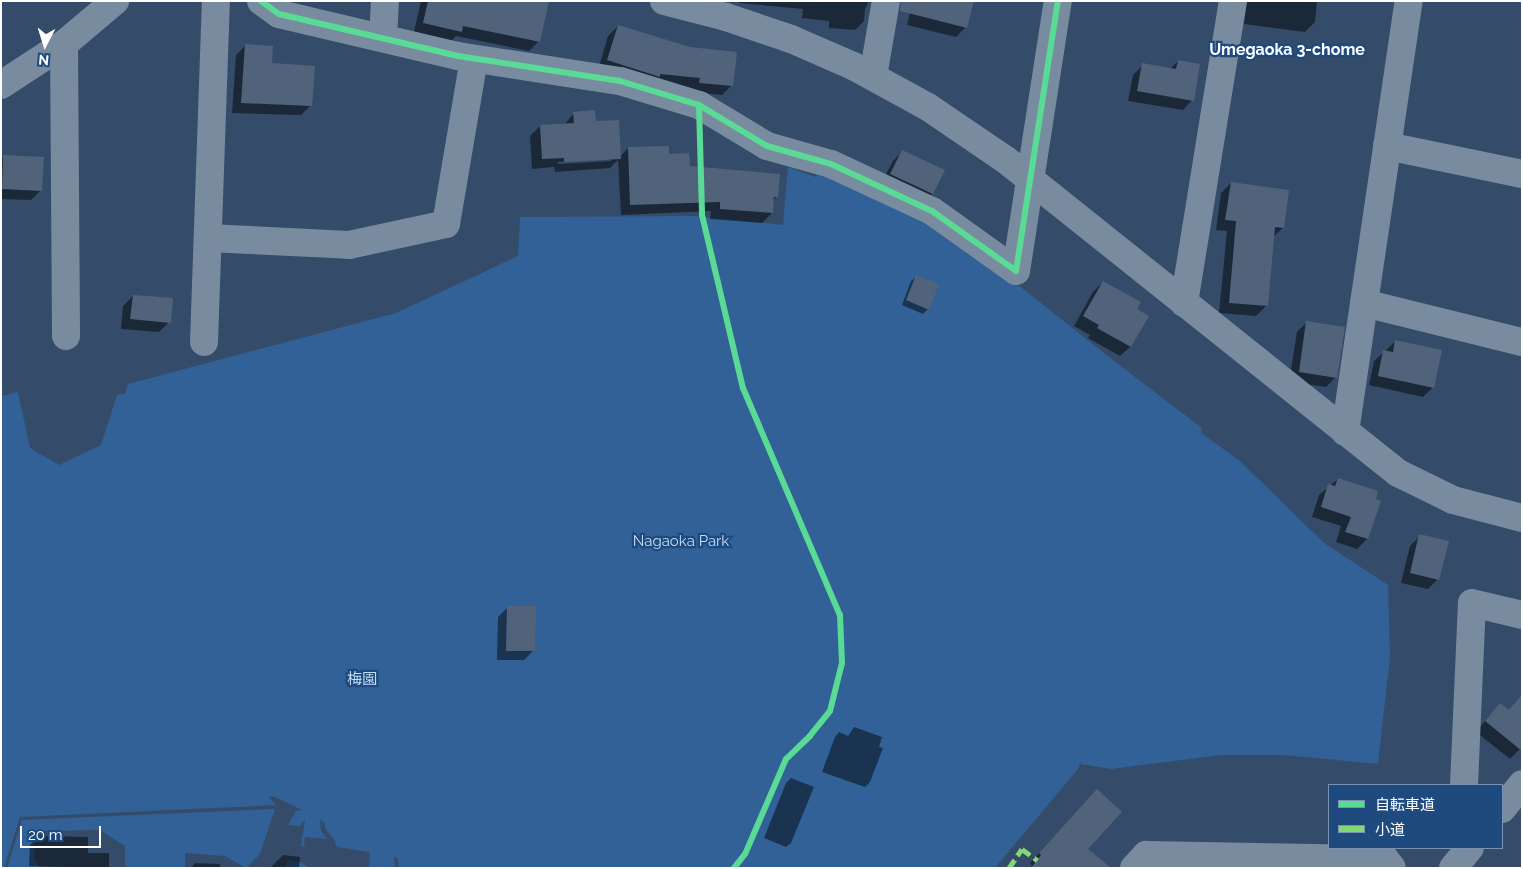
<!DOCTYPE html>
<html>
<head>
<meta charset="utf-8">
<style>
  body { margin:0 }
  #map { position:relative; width:1523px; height:869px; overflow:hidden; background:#344c69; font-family:Raleway,"Noto Sans JP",sans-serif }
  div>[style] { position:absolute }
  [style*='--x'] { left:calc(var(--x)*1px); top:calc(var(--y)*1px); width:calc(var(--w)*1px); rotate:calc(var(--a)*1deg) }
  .green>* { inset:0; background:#316197 }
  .shadow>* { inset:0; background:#0007 }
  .building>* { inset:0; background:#50637b }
  .minor>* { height:28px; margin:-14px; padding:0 14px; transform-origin:14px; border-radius:14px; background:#798b9f }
  .tertiary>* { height:28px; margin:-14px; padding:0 14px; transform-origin:14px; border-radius:14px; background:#798b9f }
  .quiet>* { height:5px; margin-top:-2.5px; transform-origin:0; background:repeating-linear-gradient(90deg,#83d873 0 10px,transparent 0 15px) }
  .cycleway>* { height:6px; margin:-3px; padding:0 3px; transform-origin:3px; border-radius:3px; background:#5adb95 }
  span { translate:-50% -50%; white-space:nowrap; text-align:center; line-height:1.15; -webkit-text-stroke:4.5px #1e4a7f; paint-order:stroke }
  .park-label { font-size:15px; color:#c5dcf6 }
  .neighbourhood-label { font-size:16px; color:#fff; font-weight:700 }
  .frame { position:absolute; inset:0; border:2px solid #fff; pointer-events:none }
  .legend { position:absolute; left:1328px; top:784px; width:175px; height:65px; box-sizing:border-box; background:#1e4a7f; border:1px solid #7892b2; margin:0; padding:6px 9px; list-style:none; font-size:15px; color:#fff }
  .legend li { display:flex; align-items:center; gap:10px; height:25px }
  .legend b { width:25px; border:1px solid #7892b2 }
  .north { position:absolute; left:20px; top:20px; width:50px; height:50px; -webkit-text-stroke:4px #1e4a7f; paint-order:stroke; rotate:185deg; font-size:14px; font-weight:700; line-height:20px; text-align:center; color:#fff }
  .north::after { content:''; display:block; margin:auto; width:18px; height:22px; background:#fff; clip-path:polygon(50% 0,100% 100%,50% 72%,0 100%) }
  .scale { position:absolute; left:20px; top:826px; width:81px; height:22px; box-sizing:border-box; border:2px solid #fff; border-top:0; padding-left:6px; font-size:15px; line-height:18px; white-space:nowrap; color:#fff; -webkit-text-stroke:4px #1e4a7f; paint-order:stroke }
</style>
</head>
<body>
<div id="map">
  <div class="green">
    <div style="clip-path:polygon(788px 167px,816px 177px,817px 172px,921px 217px,984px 258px,1114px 361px,1202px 428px,1201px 433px,1240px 461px,1324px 543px,1388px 585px,1390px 657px,1378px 764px,1284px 755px,1221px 755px,1111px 769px,1081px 764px,1081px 761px,1078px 769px,995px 868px,399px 868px,397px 858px,394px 857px,395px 868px,369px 868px,370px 852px,337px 847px,334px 839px,326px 830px,324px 822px,320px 820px,321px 831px,327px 839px,305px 837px,304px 846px,301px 846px,305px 819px,300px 826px,288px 825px,296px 811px,302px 810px,275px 797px,268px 796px,276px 805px,20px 817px,4px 868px,1px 868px,1px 396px,18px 392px,30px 448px,59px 465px,101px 445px,117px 395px,125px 394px,128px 384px,396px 313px,518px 256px,520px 217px,695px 216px,783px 225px)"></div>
    <div style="clip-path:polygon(275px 809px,260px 854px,246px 868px,225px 856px,185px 853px,185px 868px,125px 868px,125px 846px,100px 830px,35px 831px,34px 857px,39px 868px,7px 868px,22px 820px)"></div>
    <div style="clip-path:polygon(288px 860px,300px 862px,310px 868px,285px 868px)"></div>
  </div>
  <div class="shadow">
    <div style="clip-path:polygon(421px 1px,542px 1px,539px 41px,529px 51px,456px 36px,451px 41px,414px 32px)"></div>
    <div style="clip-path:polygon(739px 1px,869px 1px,865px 9px,864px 21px,855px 30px,829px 28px,829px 21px,802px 18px,803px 9px,739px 3px)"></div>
    <div style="clip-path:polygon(913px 1px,966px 27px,956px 37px,907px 25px)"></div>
    <div style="clip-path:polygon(1247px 1px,1317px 1px,1315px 22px,1305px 32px,1244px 24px)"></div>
    <div style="clip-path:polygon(618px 26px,732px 85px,722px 95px,690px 92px,598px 70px,608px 36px)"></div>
    <div style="clip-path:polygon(246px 45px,270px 64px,311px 105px,301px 115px,232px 113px,236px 55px)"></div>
    <div style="clip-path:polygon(1178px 61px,1192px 100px,1183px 110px,1128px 101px,1133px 75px,1143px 65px,1170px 69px)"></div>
    <div style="clip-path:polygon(evenodd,574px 113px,595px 123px,620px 157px,628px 148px,668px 155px,688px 168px,777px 196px,773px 201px,772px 213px,762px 223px,710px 219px,711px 211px,621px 215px,618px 160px,610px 168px,555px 172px,554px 167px,532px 169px,530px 136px,540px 126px,564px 125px,574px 113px,611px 158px,611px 161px,558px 164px,558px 162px,611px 158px)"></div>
    <div style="clip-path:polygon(903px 151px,932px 194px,922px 203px,881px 184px,893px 161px)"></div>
    <div style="clip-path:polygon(4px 157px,41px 190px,31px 200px,1px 199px,1px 159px)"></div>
    <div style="clip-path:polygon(1231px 183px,1283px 228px,1272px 238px,1266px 306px,1256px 316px,1219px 313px,1227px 231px,1216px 230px,1221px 193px)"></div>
    <div style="clip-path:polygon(916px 277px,928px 309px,923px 314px,902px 305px,911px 281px)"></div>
    <div style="clip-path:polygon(1103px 282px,1135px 310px,1130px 347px,1120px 356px,1088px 338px,1090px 335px,1074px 326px,1093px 292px)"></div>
    <div style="clip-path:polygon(133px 296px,169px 322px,159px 332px,121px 329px,123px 306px)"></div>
    <div style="clip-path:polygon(1307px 322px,1336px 377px,1326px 387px,1289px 382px,1297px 332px)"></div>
    <div style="clip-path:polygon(1396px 341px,1433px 387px,1423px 397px,1369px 385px,1374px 361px)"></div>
    <div style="clip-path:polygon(1338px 479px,1379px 501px,1367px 539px,1357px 549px,1336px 542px,1341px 526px,1312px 517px,1319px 495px)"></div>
    <div style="clip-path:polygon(1420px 536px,1438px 579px,1428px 589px,1401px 583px,1410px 546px)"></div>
    <div style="clip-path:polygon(508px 607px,534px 650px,524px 660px,497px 660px,498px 617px)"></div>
    <div style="clip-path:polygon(1508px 711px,1522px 747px,1510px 759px,1476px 732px,1490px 715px)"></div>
    <div style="clip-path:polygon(854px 727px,882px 737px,879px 747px,883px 748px,870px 782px,865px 787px,822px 772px,835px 737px,839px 732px,848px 736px)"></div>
    <div style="clip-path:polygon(791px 778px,814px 787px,791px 843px,786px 847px,764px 838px,786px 783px)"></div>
    <div style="clip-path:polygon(1087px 801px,1086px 849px,1109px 868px,1031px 868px,1032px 866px,1030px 863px)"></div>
    <div style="clip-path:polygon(39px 836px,88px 837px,88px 853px,109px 853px,109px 868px,29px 866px,30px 845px)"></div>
    <div style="clip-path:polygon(283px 855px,300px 857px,299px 868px,270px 868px)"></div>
    <div style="clip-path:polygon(195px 863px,220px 864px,220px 868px,191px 868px)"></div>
  </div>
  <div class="building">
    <div style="clip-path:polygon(428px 1px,549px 1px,540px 42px,463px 26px,462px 32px,423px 23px)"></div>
    <div style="clip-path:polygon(901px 1px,974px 1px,967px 28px,900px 11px)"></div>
    <div style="clip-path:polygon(618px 25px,690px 47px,737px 52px,733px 86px,699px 83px,700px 78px,660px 74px,660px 77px,607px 60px)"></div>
    <div style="clip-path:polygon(245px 44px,273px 46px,272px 63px,315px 66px,312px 106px,241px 103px)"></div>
    <div style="clip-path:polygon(1178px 60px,1200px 64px,1194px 101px,1137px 91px,1142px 63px,1176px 69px)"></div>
    <div style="clip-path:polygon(595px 110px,596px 121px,619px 120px,621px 159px,564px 162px,564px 158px,542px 159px,540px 125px,574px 123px,573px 112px)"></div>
    <div style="clip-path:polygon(669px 146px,669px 154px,689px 153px,690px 166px,780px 174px,778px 197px,774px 197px,773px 213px,720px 209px,720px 202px,630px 205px,628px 147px)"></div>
    <div style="clip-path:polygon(902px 150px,945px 170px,933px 194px,890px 174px)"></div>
    <div style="clip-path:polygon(3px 155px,44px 157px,42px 191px,2px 189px)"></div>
    <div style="clip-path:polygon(1231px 182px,1289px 190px,1284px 228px,1275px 227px,1268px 306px,1229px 303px,1236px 221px,1225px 220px)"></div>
    <div style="clip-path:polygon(916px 275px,939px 284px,929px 310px,906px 300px)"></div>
    <div style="clip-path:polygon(1103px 281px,1141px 302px,1137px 309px,1149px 316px,1131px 347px,1097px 328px,1099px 325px,1083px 316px)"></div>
    <div style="clip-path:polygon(133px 295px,173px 298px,171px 323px,130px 319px)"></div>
    <div style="clip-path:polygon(1306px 321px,1345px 327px,1337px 378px,1299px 372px)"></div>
    <div style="clip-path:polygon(1395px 340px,1442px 350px,1434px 388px,1378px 376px,1383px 350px,1393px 352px)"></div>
    <div style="clip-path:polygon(1338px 478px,1378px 491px,1376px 499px,1381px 501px,1368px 539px,1345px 532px,1351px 517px,1321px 507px,1328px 484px,1335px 486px)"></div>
    <div style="clip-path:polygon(1419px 534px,1449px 541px,1439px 580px,1410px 573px)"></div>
    <div style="clip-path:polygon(507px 606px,536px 606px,535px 651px,506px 651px)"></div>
    <div style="clip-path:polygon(1522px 695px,1522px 751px,1485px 721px,1500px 703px,1509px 710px)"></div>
    <div style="clip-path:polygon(1097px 789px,1122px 812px,1088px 849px,1111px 868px,1031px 868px,1041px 855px,1039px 853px)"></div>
  </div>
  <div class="minor">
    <div style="--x:261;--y:1;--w:22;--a:36"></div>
    <div style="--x:279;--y:14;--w:184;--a:13.2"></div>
    <div style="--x:458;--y:56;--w:164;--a:8.8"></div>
    <div style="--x:620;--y:81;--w:83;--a:16.9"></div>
    <div style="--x:699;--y:105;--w:79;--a:31.1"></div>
    <div style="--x:767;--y:146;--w:66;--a:15.7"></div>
    <div style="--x:831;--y:164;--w:111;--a:25"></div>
    <div style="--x:932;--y:211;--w:103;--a:35.5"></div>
    <div style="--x:1016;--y:271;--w:273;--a:-81.2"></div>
    <div style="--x:383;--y:38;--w:37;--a:-87"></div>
    <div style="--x:64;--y:44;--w:292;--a:89.6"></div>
    <div style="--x:873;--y:76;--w:76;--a:-80.2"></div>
    <div style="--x:1;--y:85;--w:75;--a:-33.1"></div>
    <div style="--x:64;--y:44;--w:67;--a:-40.1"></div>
    <div style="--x:1387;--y:146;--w:138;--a:11.7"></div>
    <div style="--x:208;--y:238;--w:141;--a:2.8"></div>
    <div style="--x:349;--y:245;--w:99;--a:-12.2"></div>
    <div style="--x:446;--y:224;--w:167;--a:-80.4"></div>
    <div style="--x:1184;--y:303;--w:306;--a:-80.8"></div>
    <div style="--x:1364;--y:303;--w:163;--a:13.9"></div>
    <div style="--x:204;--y:342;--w:341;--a:-88"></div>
    <div style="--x:1345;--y:432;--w:436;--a:-81.6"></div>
    <div style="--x:1464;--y:785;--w:182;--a:-87.5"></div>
    <div style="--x:1472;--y:603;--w:51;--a:13.5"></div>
    <div style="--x:1502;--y:809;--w:32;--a:-51"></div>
    <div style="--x:1134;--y:868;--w:18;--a:-47"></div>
    <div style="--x:1146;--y:855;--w:239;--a:1"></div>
    <div style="--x:1385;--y:859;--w:11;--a:52"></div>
    <div style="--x:1453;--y:868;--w:26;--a:-50"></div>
  </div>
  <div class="tertiary">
    <div style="--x:664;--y:1;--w:64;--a:14.5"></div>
    <div style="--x:726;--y:17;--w:69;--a:18.7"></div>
    <div style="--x:791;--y:39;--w:68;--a:23.5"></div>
    <div style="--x:853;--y:66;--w:85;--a:28.7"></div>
    <div style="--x:928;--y:107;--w:94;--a:34.2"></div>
    <div style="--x:1006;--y:160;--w:502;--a:38.61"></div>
    <div style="--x:1398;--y:473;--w:61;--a:26.1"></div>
    <div style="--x:1453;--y:500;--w:71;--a:14.6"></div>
  </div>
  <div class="quiet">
    <div style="--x:1009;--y:868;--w:23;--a:-56"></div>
    <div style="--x:1022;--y:849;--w:19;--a:36"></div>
  </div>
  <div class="cycleway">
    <div style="--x:261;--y:1;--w:22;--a:36"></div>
    <div style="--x:279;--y:14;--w:184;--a:13.2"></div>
    <div style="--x:458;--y:56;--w:164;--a:8.8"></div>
    <div style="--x:620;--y:81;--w:83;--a:16.9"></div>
    <div style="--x:699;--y:105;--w:79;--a:31.1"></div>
    <div style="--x:767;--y:146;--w:66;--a:15.7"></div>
    <div style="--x:831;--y:164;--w:111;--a:25"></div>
    <div style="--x:932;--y:211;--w:103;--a:35.5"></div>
    <div style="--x:1016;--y:271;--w:273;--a:-81.2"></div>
    <div style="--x:699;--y:105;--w:110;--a:88.4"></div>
    <div style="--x:702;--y:215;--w:178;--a:76.7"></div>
    <div style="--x:743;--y:388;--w:247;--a:66.9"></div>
    <div style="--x:840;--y:615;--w:48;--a:87.6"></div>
    <div style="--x:842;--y:663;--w:49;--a:104"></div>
    <div style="--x:830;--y:711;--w:32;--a:129"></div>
    <div style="--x:810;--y:736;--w:33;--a:136"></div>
    <div style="--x:786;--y:759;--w:103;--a:113.3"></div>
    <div style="--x:745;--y:854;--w:18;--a:128"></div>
  </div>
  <div class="park-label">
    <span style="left:681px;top:542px">Nagaoka Park</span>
    <span style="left:362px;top:680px">梅園</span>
  </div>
  <div class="neighbourhood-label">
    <span style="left:1287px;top:50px">Umegaoka 3-chome</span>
  </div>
  <div class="frame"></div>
  <ul class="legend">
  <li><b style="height:6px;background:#5adb95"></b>自転車道</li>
  <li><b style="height:6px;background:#83d873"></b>小道</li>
  </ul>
  <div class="north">N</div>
  <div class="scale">20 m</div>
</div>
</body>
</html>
